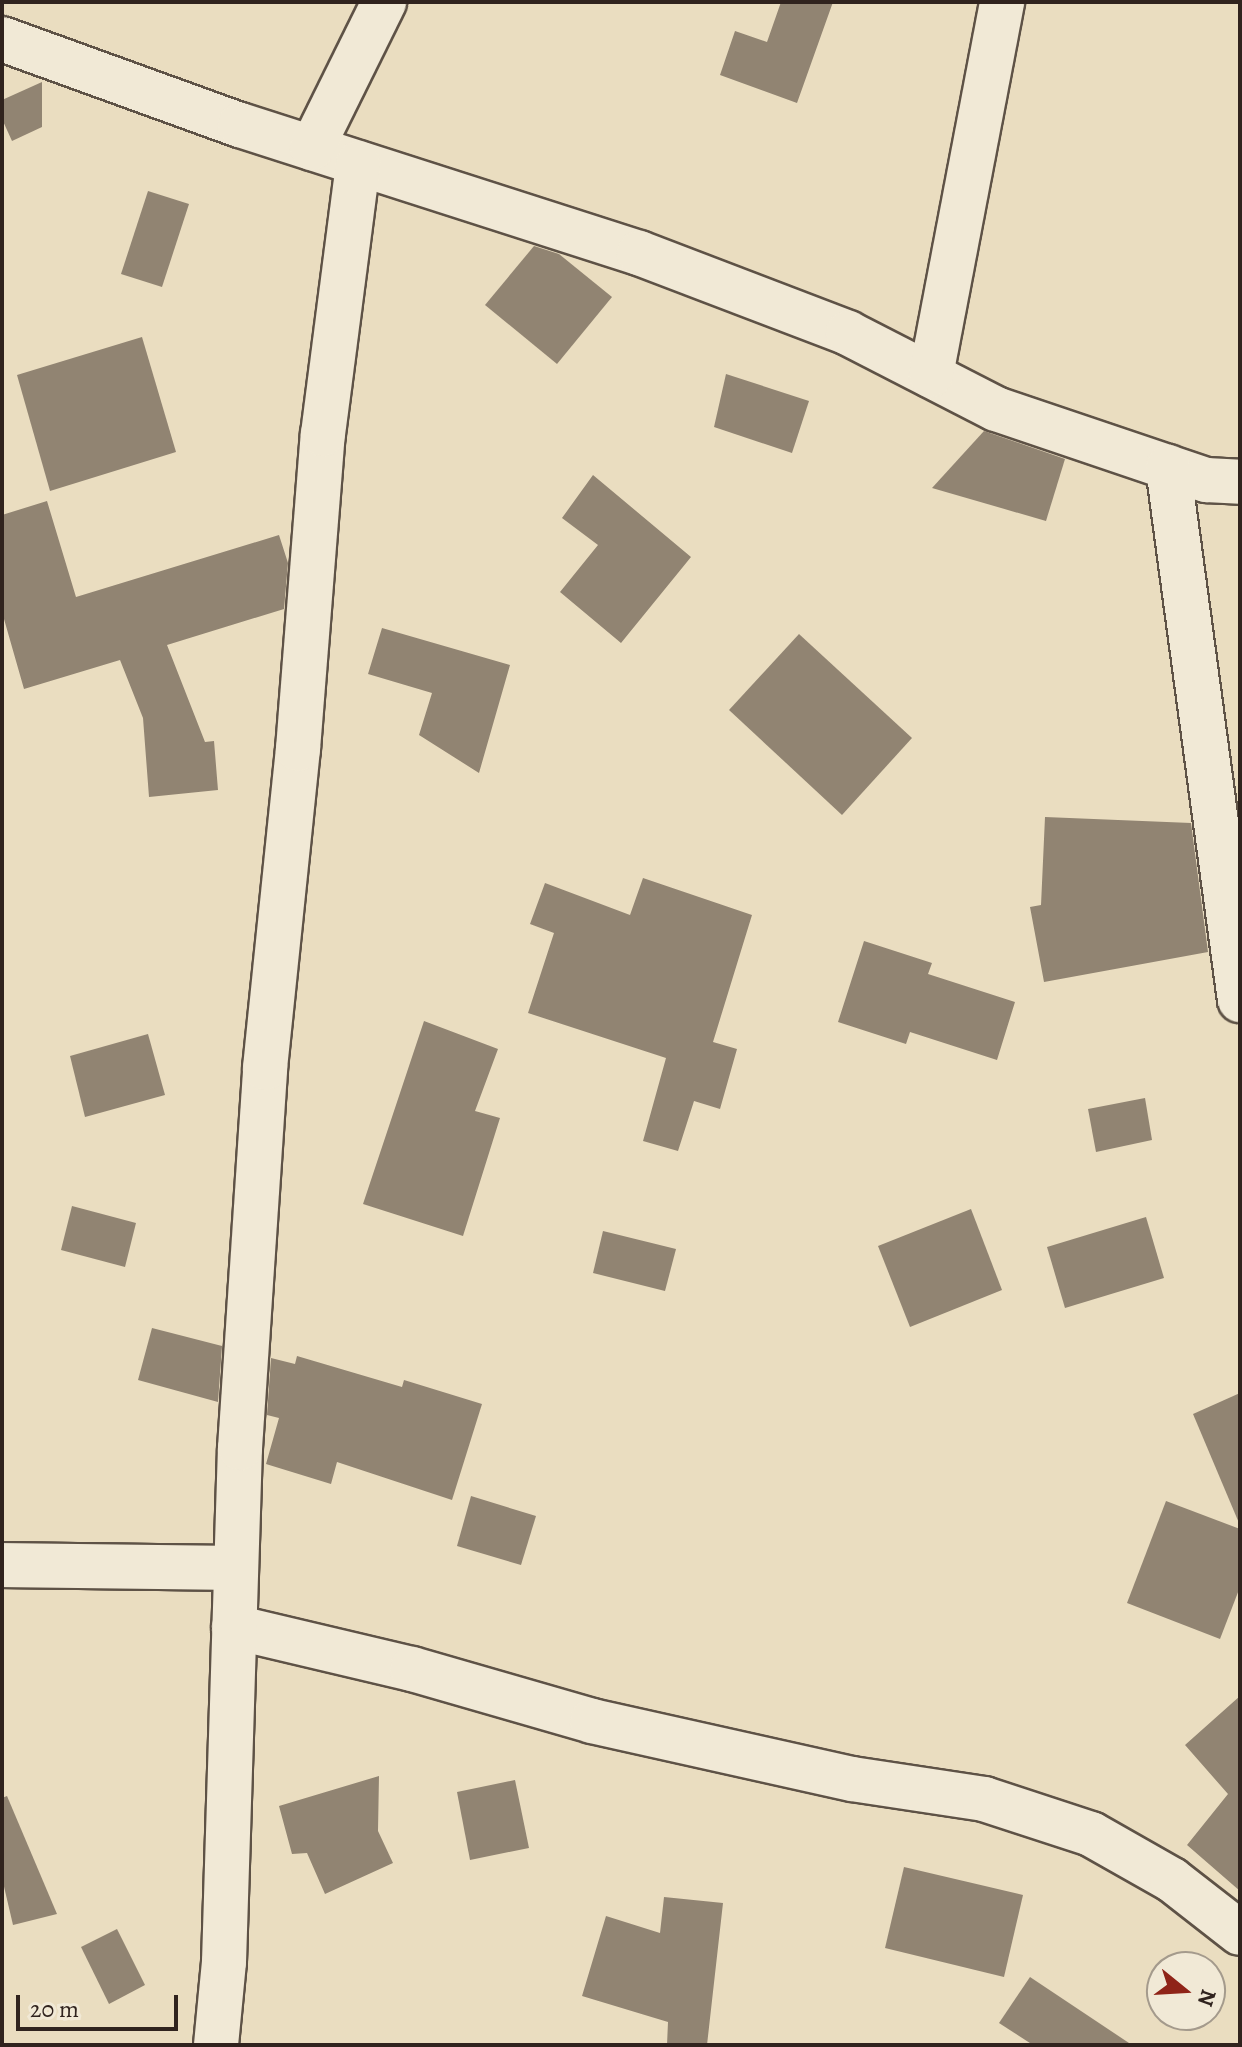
<!DOCTYPE html>
<html>
<head>
<meta charset="utf-8">
<style>
  body { margin:0 }
  #map { position:relative; width:1242px; height:2047px; overflow:hidden; background:#eaddc0; font-family:Alegreya,serif }
  div>[style] { position:absolute }
  [style*='--x'] { left:calc(var(--x)*1px); top:calc(var(--y)*1px); width:calc(var(--w)*1px); rotate:calc(var(--a)*1deg) }
  .building>* { inset:0; background:#918472 }
  .roads { filter:drop-shadow(2px 0 #5e5246) drop-shadow(-2px 0 #5e5246) drop-shadow(0 2px #5e5246) drop-shadow(0 -2px #5e5246) }
  .street>* { height:44px; margin:-22px; padding:0 22px; transform-origin:22px; border-radius:22px; background:#f1e9d6 }
  span { translate:-50% -50%; white-space:nowrap; text-align:center; line-height:1.15; -webkit-text-stroke:8px #f1e9d6; paint-order:stroke }
  .frame { position:absolute; inset:0; border:4px solid #30231e; pointer-events:none }
  .north { position:absolute; left:1146px; top:1951px; width:80px; height:80px; box-sizing:border-box; background:#f1e9d6; border:2px solid #a49a8c; border-radius:50%; rotate:108deg; font-size:22px; font-weight:700; line-height:32px; text-align:center; color:#30231e }
  .north::after { content:''; display:block; margin:auto; width:28px; height:36px; background:#8f2418; clip-path:polygon(50% 0,100% 100%,50% 72%,0 100%) }
  .scale { position:absolute; left:16px; top:1995px; width:162px; height:36px; box-sizing:border-box; border:4px solid #30231e; border-top:0; padding-left:10px; font-size:24px; line-height:28px; white-space:nowrap; color:#30231e; -webkit-text-stroke:6px #f1e9d6; paint-order:stroke }
</style>
</head>
<body>
<div id="map">
  <div class="building">
    <div style="clip-path:polygon(781px 2px,833px 2px,797px 103px,720px 75px,735px 31px,767px 42px)"></div>
    <div style="clip-path:polygon(42px 82px,42px 127px,12px 141px,2px 119px,2px 100px)"></div>
    <div style="clip-path:polygon(148px 191px,189px 204px,162px 287px,121px 274px)"></div>
    <div style="clip-path:polygon(534px 246px,559px 254px,612px 297px,557px 364px,485px 305px)"></div>
    <div style="clip-path:polygon(142px 337px,176px 452px,50px 491px,17px 375px)"></div>
    <div style="clip-path:polygon(726px 374px,809px 401px,792px 453px,714px 427px)"></div>
    <div style="clip-path:polygon(984px 431px,1065px 459px,1046px 521px,932px 488px)"></div>
    <div style="clip-path:polygon(593px 475px,691px 557px,621px 643px,560px 592px,598px 545px,562px 518px)"></div>
    <div style="clip-path:polygon(47px 501px,76px 597px,279px 535px,288px 563px,284px 609px,167px 645px,205px 742px,214px 741px,218px 790px,149px 797px,143px 718px,120px 660px,24px 689px,2px 612px,2px 515px)"></div>
    <div style="clip-path:polygon(382px 628px,510px 665px,479px 773px,419px 735px,432px 693px,368px 674px)"></div>
    <div style="clip-path:polygon(799px 634px,912px 738px,842px 815px,729px 710px)"></div>
    <div style="clip-path:polygon(1045px 817px,1191px 823px,1208px 952px,1044px 982px,1030px 907px,1041px 905px)"></div>
    <div style="clip-path:polygon(643px 878px,752px 915px,713px 1042px,737px 1049px,720px 1109px,694px 1101px,678px 1151px,643px 1141px,666px 1058px,528px 1013px,554px 933px,530px 924px,545px 883px,630px 915px)"></div>
    <div style="clip-path:polygon(864px 941px,932px 963px,928px 974px,1015px 1002px,997px 1060px,910px 1032px,906px 1044px,838px 1022px)"></div>
    <div style="clip-path:polygon(424px 1021px,498px 1049px,475px 1111px,500px 1118px,463px 1236px,363px 1204px)"></div>
    <div style="clip-path:polygon(148px 1034px,165px 1095px,85px 1117px,70px 1056px)"></div>
    <div style="clip-path:polygon(1145px 1098px,1152px 1140px,1096px 1152px,1088px 1109px)"></div>
    <div style="clip-path:polygon(72px 1206px,136px 1223px,125px 1267px,61px 1250px)"></div>
    <div style="clip-path:polygon(971px 1209px,1002px 1290px,910px 1327px,878px 1246px)"></div>
    <div style="clip-path:polygon(1146px 1217px,1164px 1278px,1065px 1308px,1047px 1247px)"></div>
    <div style="clip-path:polygon(603px 1231px,676px 1249px,665px 1291px,593px 1273px)"></div>
    <div style="clip-path:polygon(152px 1328px,222px 1346px,218px 1402px,138px 1380px)"></div>
    <div style="clip-path:polygon(297px 1356px,402px 1387px,404px 1380px,482px 1404px,452px 1500px,337px 1462px,331px 1484px,266px 1464px,279px 1418px,267px 1415px,271px 1358px,295px 1364px)"></div>
    <div style="clip-path:polygon(1240px 1393px,1240px 1523px,1239px 1523px,1193px 1414px)"></div>
    <div style="clip-path:polygon(471px 1496px,536px 1516px,521px 1565px,457px 1546px)"></div>
    <div style="clip-path:polygon(1166px 1501px,1240px 1529px,1240px 1587px,1220px 1639px,1127px 1603px)"></div>
    <div style="clip-path:polygon(1240px 1696px,1240px 1891px,1187px 1845px,1228px 1794px,1185px 1745px)"></div>
    <div style="clip-path:polygon(379px 1776px,378px 1831px,393px 1863px,325px 1894px,307px 1853px,292px 1854px,279px 1806px)"></div>
    <div style="clip-path:polygon(515px 1780px,529px 1848px,470px 1860px,457px 1792px)"></div>
    <div style="clip-path:polygon(7px 1796px,57px 1914px,13px 1925px,2px 1878px,2px 1798px)"></div>
    <div style="clip-path:polygon(904px 1867px,1023px 1895px,1004px 1977px,885px 1948px)"></div>
    <div style="clip-path:polygon(664px 1897px,723px 1903px,707px 2045px,667px 2045px,668px 2022px,582px 1996px,606px 1916px,660px 1933px)"></div>
    <div style="clip-path:polygon(117px 1929px,145px 1985px,109px 2004px,81px 1947px)"></div>
    <div style="clip-path:polygon(1030px 1977px,1132px 2045px,1033px 2045px,999px 2023px)"></div>
  </div>
  <div class="roads">
    <div class="street">
      <div style="--x:2;--y:39;--w:253;--a:19.9"></div>
      <div style="--x:240;--y:125;--w:419;--a:17.8"></div>
      <div style="--x:639;--y:253;--w:224;--a:20.9"></div>
      <div style="--x:848;--y:333;--w:166;--a:27.2"></div>
      <div style="--x:996;--y:409;--w:222;--a:18.7"></div>
      <div style="--x:1206;--y:480;--w:34;--a:3"></div>
      <div style="--x:312;--y:148;--w:163;--a:-63.7"></div>
      <div style="--x:931;--y:375;--w:380;--a:-79.2"></div>
      <div style="--x:1168;--y:467;--w:538;--a:82.31"></div>
      <div style="--x:2;--y:1565;--w:234;--a:0.7"></div>
      <div style="--x:234;--y:1627;--w:183;--a:13.3"></div>
      <div style="--x:412;--y:1669;--w:187;--a:16.1"></div>
      <div style="--x:592;--y:1721;--w:266;--a:12.6"></div>
      <div style="--x:852;--y:1779;--w:134;--a:8.6"></div>
      <div style="--x:984;--y:1799;--w:113;--a:18.1"></div>
      <div style="--x:1091;--y:1834;--w:93;--a:29.6"></div>
      <div style="--x:1172;--y:1880;--w:86;--a:37.9"></div>
      <div style="--x:216;--y:2045;--w:83;--a:-84.5"></div>
      <div style="--x:224;--y:1962;--w:514;--a:-88.22"></div>
      <div style="--x:240;--y:1448;--w:381;--a:-86.2"></div>
      <div style="--x:265;--y:1068;--w:321;--a:-84.1"></div>
      <div style="--x:298;--y:749;--w:316;--a:-85.5"></div>
      <div style="--x:323;--y:434;--w:273;--a:-82.6"></div>
    </div>
  </div>
  <div class="frame"></div>
  <div class="north">N</div>
  <div class="scale">20 m</div>
</div>
</body>
</html>
